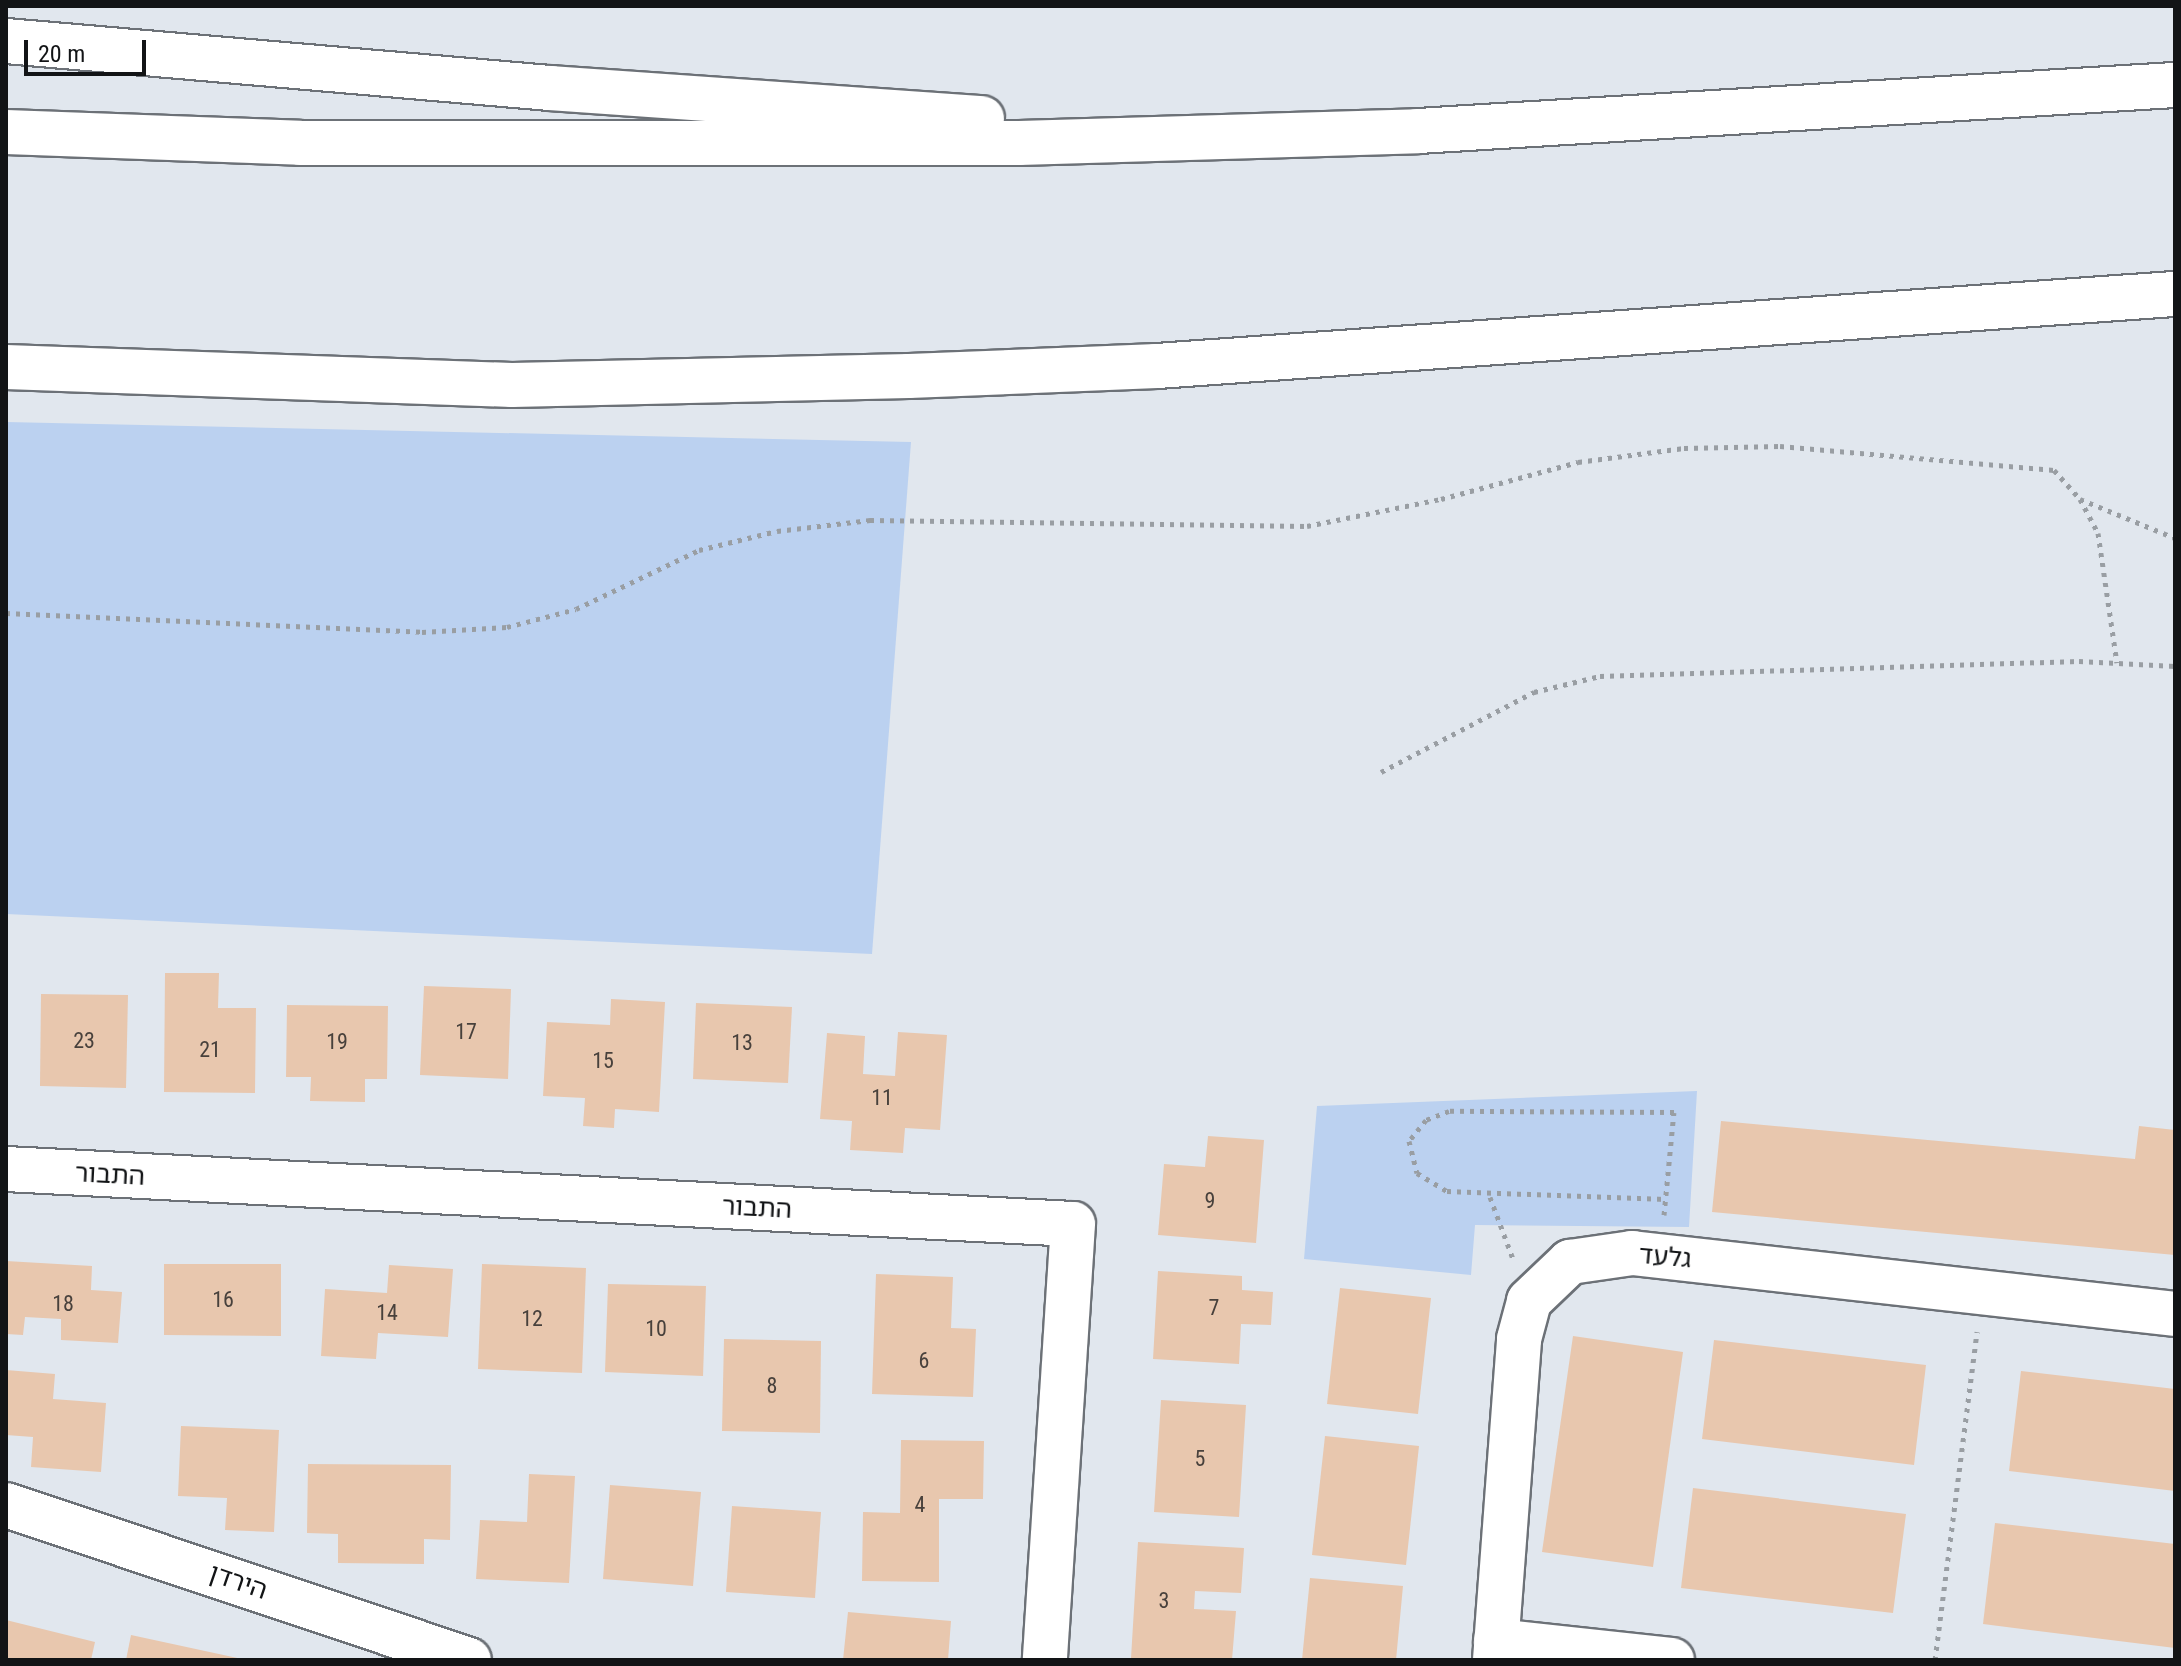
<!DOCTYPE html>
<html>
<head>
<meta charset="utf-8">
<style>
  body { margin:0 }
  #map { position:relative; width:2181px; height:1666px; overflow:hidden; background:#e1e7ee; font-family:"Roboto Condensed","Noto Sans Hebrew",sans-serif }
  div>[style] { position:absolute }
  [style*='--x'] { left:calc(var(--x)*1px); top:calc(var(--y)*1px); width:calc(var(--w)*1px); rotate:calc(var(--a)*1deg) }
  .green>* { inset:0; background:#bbd1f0 }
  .building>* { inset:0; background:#e8c7ae }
  .path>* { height:5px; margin-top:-2.5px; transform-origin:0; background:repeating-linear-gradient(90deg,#999ea3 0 4px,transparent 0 10px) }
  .roads { filter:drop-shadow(2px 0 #6c7177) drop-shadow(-2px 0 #6c7177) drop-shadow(0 2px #6c7177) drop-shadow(0 -2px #6c7177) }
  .minor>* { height:44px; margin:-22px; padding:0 22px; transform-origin:22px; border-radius:22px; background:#fff }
  .highway>* { height:44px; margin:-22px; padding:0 22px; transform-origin:22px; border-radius:22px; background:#fff }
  span { translate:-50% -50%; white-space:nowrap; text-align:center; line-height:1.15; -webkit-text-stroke:8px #fff; paint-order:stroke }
  .number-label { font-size:22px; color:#48413c }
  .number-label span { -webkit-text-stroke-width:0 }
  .street-label { font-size:26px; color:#121416 }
  .frame { position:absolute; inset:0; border:8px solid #121416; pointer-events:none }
  .scale { position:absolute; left:24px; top:40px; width:122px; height:36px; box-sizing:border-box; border:4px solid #121416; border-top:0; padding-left:10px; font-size:24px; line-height:28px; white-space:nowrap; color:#121416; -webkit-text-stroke:6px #fff; paint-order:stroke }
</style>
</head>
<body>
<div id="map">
  <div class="green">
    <div style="clip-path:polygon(6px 422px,911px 442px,872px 954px,6px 914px)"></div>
    <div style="clip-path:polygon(1697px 1091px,1689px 1227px,1475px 1225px,1471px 1275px,1304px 1259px,1317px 1106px)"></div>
  </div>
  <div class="building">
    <div style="clip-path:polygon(165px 973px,219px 973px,218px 1008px,256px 1008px,255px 1093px,164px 1092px)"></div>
    <div style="clip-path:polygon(424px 986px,511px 989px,508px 1079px,420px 1075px)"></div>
    <div style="clip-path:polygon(41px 994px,128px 995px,126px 1088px,40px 1086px)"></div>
    <div style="clip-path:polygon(611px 999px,665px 1002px,659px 1112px,615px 1109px,614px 1128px,583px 1126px,585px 1098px,543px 1096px,547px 1022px,610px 1025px)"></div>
    <div style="clip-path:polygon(696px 1003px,792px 1007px,788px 1083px,693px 1079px)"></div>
    <div style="clip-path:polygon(287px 1005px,388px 1006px,387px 1079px,365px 1079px,365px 1102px,310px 1101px,311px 1077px,286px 1077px)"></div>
    <div style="clip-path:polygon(898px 1032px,947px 1035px,940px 1130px,905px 1128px,903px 1153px,850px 1150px,852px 1121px,820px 1119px,827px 1033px,865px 1036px,863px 1074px,895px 1076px)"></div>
    <div style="clip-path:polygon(1721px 1121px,2135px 1159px,2139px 1126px,2175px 1130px,2175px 1255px,1712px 1212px)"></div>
    <div style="clip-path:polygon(1208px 1136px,1264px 1140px,1256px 1243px,1158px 1235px,1164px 1164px,1205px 1167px)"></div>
    <div style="clip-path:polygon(6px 1261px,92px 1266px,91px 1290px,122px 1292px,118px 1343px,61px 1340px,61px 1319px,25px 1317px,23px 1335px,6px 1334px)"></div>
    <div style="clip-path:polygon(164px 1264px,281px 1264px,281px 1336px,164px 1335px)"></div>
    <div style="clip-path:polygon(482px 1264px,586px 1268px,582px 1373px,478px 1369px)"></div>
    <div style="clip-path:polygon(389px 1265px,453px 1269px,448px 1337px,378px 1333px,376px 1359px,321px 1356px,325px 1289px,387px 1293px)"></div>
    <div style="clip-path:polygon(1158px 1271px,1242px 1276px,1242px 1290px,1273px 1292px,1271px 1325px,1241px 1324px,1239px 1364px,1153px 1359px)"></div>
    <div style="clip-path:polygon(876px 1274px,953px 1277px,951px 1328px,976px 1329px,973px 1397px,872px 1394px)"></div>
    <div style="clip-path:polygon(608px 1284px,706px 1286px,703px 1376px,605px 1372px)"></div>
    <div style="clip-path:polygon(1340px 1288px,1431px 1298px,1418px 1414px,1327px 1404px)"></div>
    <div style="clip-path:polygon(1573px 1336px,1683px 1352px,1653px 1567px,1542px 1552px)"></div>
    <div style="clip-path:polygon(724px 1339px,821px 1341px,820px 1433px,722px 1431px)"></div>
    <div style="clip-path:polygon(1714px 1340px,1926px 1365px,1914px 1465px,1702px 1439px)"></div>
    <div style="clip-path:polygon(6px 1370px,55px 1374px,53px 1399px,106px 1403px,101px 1472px,31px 1467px,33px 1437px,6px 1435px)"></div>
    <div style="clip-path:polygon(2021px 1371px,2175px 1389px,2175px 1491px,2009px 1471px)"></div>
    <div style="clip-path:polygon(1161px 1400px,1246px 1405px,1239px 1517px,1154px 1512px)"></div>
    <div style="clip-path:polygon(181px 1426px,279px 1430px,274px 1532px,225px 1530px,227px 1498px,178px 1496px)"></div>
    <div style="clip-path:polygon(1325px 1436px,1419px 1446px,1406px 1565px,1312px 1555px)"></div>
    <div style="clip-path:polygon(901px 1440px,984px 1441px,983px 1499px,939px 1499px,939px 1582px,862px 1581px,863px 1512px,900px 1513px)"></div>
    <div style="clip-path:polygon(308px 1464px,451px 1465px,450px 1540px,424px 1539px,424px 1564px,338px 1563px,338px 1534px,307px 1533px)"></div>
    <div style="clip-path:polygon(529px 1474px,575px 1476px,569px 1583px,476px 1579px,480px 1520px,527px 1522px)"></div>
    <div style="clip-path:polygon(610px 1485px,701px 1492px,693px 1586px,603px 1579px)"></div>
    <div style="clip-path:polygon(1693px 1488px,1906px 1514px,1893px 1613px,1681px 1588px)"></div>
    <div style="clip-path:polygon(732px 1506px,821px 1512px,815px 1598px,726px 1592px)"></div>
    <div style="clip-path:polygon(1995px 1523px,2175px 1544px,2175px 1648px,1983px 1624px)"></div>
    <div style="clip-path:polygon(1138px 1542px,1244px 1548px,1241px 1593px,1195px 1591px,1194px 1609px,1236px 1611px,1232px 1660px,1131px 1658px)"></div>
    <div style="clip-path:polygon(1310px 1578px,1403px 1586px,1396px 1660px,1302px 1660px)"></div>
    <div style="clip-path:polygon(848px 1612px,951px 1621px,948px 1660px,843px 1660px)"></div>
    <div style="clip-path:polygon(6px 1620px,95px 1642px,91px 1660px,6px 1660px)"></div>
    <div style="clip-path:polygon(131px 1635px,242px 1659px,242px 1660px,126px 1660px)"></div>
  </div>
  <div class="path">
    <div style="--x:2080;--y:499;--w:103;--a:22.3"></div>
    <div style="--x:6;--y:613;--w:416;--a:2.6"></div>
    <div style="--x:422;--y:632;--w:85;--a:-3.4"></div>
    <div style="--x:507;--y:627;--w:71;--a:-14.6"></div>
    <div style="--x:576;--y:609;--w:136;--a:-25.6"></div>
    <div style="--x:699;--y:550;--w:80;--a:-13.7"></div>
    <div style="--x:777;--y:531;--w:94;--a:-6.7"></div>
    <div style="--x:870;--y:520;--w:437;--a:0.8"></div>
    <div style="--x:1307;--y:526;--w:137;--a:-11.4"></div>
    <div style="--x:1441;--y:499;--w:142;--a:-15.1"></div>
    <div style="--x:1578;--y:462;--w:107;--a:-7.5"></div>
    <div style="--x:1684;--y:448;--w:96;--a:-1.2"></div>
    <div style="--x:1780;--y:446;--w:275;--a:5"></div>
    <div style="--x:2054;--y:470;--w:39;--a:48"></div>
    <div style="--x:2080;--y:499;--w:38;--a:62"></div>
    <div style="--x:2098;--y:533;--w:131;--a:81.7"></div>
    <div style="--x:1381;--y:772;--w:173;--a:-27.6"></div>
    <div style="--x:1534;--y:692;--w:68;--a:-13.6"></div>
    <div style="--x:1600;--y:676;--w:479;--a:-1.8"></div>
    <div style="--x:2079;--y:661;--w:96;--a:3"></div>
    <div style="--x:1490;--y:1197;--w:66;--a:69.6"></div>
    <div style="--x:1664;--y:1215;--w:103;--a:-84.5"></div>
    <div style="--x:1674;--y:1112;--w:225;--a:-179.7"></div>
    <div style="--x:1449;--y:1111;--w:25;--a:159"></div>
    <div style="--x:1426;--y:1120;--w:27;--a:129"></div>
    <div style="--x:1409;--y:1141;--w:33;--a:76"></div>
    <div style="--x:1417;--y:1173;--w:35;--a:31"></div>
    <div style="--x:1447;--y:1191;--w:219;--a:2.1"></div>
    <div style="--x:1935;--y:1660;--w:331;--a:-82.7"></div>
  </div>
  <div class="roads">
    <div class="minor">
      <div style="--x:6;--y:1169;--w:1068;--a:2.95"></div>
      <div style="--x:1073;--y:1224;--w:437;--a:93.7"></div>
      <div style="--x:6;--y:1505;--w:488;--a:18.5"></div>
      <div style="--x:1496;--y:1641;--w:177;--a:6.2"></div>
      <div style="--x:1495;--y:1660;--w:322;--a:-85.7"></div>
      <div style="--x:1519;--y:1339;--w:39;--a:-75"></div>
      <div style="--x:1529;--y:1301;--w:57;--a:-43.6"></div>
      <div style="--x:1570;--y:1262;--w:63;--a:-8.3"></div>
      <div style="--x:1632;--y:1253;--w:546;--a:6.41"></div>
    </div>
    <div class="highway">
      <div style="--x:6;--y:41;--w:546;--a:4.94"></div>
      <div style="--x:550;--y:88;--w:433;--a:4"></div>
      <div style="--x:6;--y:132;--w:294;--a:2.1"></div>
      <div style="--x:300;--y:143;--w:719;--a:0"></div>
      <div style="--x:1019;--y:143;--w:399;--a:-1.7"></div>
      <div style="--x:1418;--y:131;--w:758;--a:-3.48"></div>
      <div style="--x:6;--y:367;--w:506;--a:2.04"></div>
      <div style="--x:512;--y:385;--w:397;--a:-1.3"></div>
      <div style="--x:909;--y:376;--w:248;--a:-2.3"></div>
      <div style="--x:1157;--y:366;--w:1021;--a:-4.05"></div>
    </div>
  </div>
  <div class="number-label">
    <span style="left:466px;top:1032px">17</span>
    <span style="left:84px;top:1041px">23</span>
    <span style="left:337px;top:1042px">19</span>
    <span style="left:742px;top:1043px">13</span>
    <span style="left:210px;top:1050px">21</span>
    <span style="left:603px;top:1061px">15</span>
    <span style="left:882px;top:1098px">11</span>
    <span style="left:1210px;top:1201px">9</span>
    <span style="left:223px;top:1300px">16</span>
    <span style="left:63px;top:1304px">18</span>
    <span style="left:1214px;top:1308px">7</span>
    <span style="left:387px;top:1313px">14</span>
    <span style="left:532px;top:1319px">12</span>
    <span style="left:656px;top:1329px">10</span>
    <span style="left:924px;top:1361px">6</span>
    <span style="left:772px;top:1386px">8</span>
    <span style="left:1200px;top:1459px">5</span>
    <span style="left:920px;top:1505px">4</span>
    <span style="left:1164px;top:1601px">3</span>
  </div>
  <div class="street-label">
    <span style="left:110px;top:1175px;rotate:3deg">התבור</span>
    <span style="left:757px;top:1208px;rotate:3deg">התבור</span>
    <span style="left:1665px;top:1257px;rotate:5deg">גלעד</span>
    <span style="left:238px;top:1582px;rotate:19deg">הירדן</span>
  </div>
  <div class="frame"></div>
  <div class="scale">20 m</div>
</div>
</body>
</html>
